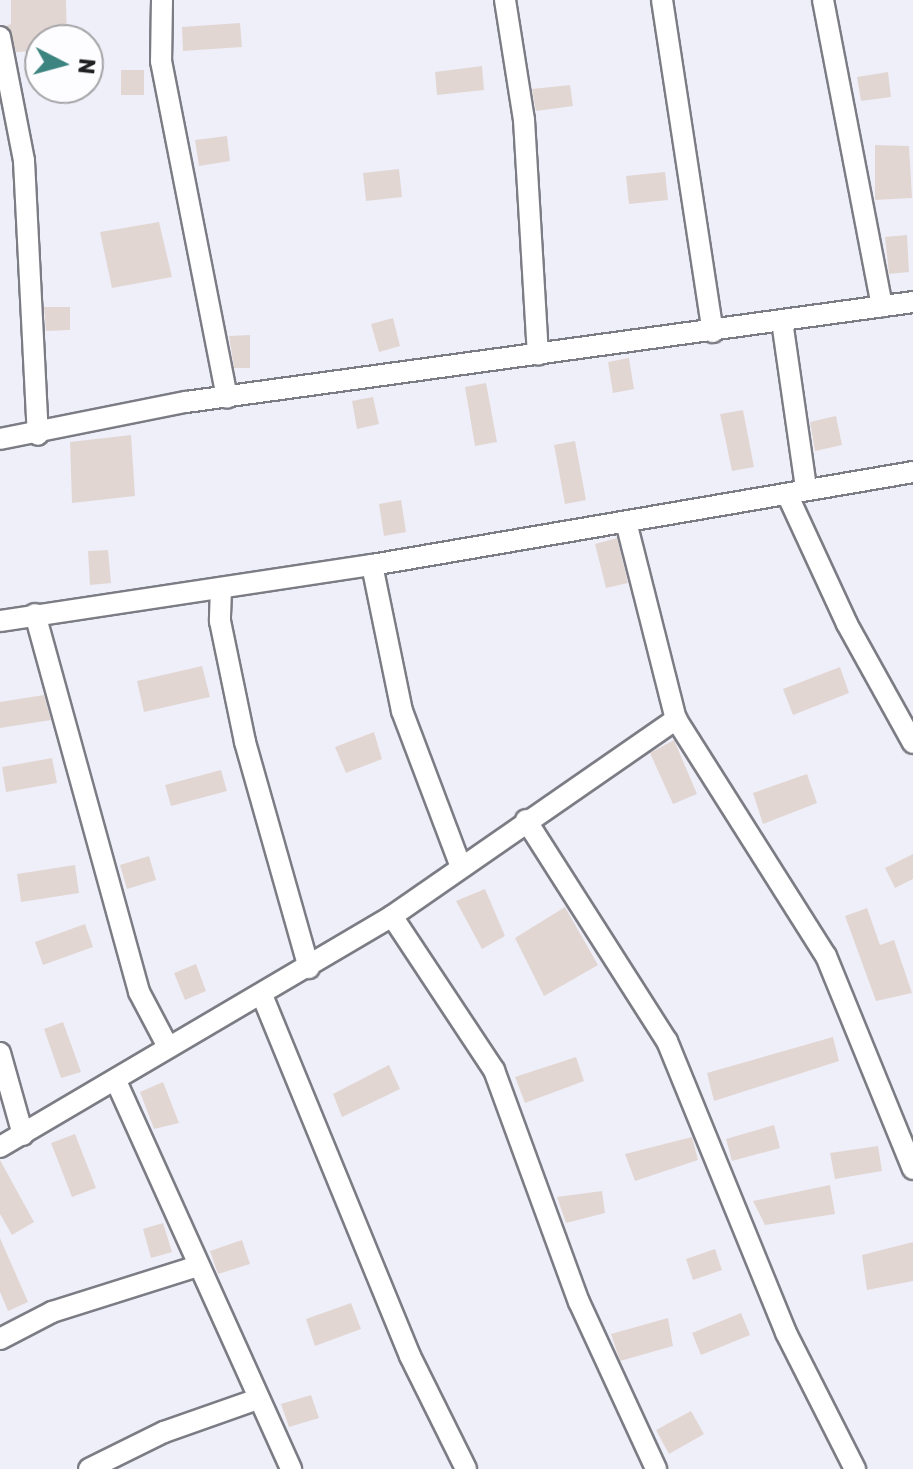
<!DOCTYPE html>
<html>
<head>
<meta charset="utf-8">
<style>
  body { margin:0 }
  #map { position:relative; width:913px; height:1469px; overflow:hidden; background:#efeff9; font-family:Rubik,sans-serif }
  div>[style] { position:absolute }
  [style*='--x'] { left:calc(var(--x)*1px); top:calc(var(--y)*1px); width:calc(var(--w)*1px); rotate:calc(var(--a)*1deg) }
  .building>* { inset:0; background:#e2d6d3 }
  .roads { filter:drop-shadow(2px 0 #7c7c85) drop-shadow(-2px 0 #7c7c85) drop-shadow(0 2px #7c7c85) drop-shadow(0 -2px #7c7c85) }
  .minor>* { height:20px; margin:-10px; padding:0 10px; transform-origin:10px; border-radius:10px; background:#fff }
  span { translate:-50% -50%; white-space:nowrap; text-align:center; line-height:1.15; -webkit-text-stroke:6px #fdfdff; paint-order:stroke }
  .north { position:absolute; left:24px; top:24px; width:80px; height:80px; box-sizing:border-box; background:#fdfdff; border:2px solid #a5a5a7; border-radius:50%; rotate:96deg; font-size:22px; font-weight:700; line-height:32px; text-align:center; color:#212124 }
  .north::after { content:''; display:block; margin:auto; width:28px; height:36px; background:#3c8480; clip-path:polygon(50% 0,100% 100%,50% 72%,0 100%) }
</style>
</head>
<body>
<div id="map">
  <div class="building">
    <div style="clip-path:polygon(11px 0,66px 0,67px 40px,40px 40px,40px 51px,16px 52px,6px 26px,11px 24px)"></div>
    <div style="clip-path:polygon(240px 23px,242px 47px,183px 51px,182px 27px)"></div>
    <div style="clip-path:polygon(482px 66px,484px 90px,437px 95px,435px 72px)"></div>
    <div style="clip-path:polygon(121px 70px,144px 70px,144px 95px,121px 95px)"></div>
    <div style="clip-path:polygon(888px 72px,891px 97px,861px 101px,857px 77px)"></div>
    <div style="clip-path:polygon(570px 85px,573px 106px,536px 111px,532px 89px)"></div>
    <div style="clip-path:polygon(227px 136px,230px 161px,199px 166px,195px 140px)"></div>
    <div style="clip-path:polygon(875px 145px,909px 146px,912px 198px,875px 200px)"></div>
    <div style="clip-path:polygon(399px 169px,402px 197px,366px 201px,363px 173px)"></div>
    <div style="clip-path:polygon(665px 172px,668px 200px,629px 204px,626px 176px)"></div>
    <div style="clip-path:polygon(159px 222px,172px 277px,112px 288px,100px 232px)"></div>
    <div style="clip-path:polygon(907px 235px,909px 272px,889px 274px,885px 237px)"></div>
    <div style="clip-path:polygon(44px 307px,70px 307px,70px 330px,46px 331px)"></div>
    <div style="clip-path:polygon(393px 318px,400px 346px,379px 352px,371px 324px)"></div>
    <div style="clip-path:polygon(250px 335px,250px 368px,234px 368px,229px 336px)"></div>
    <div style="clip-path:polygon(629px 358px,634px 389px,613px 393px,608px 362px)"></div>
    <div style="clip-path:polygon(486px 383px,497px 442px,475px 446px,465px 387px)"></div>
    <div style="clip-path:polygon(373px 397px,379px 424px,357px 429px,352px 401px)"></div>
    <div style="clip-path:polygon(743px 410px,754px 467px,732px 471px,720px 414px)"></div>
    <div style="clip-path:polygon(836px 416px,842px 445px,815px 451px,810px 422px)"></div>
    <div style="clip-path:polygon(131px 435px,135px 496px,72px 503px,70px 442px)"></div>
    <div style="clip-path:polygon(575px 441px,586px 500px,565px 504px,554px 445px)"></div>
    <div style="clip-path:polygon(401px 500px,406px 532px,384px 536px,379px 504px)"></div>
    <div style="clip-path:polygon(617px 538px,628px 583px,606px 588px,595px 544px)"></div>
    <div style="clip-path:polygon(108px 550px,111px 583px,90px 585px,88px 551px)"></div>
    <div style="clip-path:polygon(202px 666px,210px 697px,144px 712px,137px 681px)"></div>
    <div style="clip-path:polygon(840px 667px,849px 693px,793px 715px,783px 689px)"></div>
    <div style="clip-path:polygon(44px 695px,51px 720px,0 728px,0 702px)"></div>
    <div style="clip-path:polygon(374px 732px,382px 759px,346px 773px,335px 747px)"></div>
    <div style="clip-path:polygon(674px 740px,697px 794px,673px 804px,650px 753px)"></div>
    <div style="clip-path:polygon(52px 758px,57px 783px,6px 792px,2px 767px)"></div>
    <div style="clip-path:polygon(221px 770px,227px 791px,171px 806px,165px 785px)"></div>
    <div style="clip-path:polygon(807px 774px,817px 803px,763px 824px,753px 793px)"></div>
    <div style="clip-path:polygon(913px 854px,913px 879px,895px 888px,885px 868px)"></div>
    <div style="clip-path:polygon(149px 856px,156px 880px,127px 889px,120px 865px)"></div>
    <div style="clip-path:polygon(75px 865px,79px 893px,21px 902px,17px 874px)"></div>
    <div style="clip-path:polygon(485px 889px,505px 936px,482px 949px,456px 901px)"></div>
    <div style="clip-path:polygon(565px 907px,598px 965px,544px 996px,515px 938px)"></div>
    <div style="clip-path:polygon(867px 908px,880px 945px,894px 940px,912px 993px,876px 1001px,845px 916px)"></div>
    <div style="clip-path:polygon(85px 924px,93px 947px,43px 965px,35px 942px)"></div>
    <div style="clip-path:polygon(196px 964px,206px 991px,185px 1000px,174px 973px)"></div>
    <div style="clip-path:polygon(63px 1022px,81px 1072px,61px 1078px,44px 1029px)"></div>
    <div style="clip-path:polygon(833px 1037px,839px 1061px,714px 1101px,707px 1073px)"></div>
    <div style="clip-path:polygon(576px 1057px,584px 1081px,525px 1103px,515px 1077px)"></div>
    <div style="clip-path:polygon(389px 1065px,400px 1089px,342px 1117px,333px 1094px)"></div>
    <div style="clip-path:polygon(163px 1082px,179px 1123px,154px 1129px,140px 1092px)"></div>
    <div style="clip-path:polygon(774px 1125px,780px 1148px,732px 1161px,726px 1139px)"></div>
    <div style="clip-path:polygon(75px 1134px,96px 1188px,72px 1197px,51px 1143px)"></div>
    <div style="clip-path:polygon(692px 1137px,698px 1160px,635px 1181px,625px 1154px)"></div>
    <div style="clip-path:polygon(878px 1146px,882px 1171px,835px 1179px,830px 1153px)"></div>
    <div style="clip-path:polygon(0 1160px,34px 1222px,12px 1235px,0 1214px)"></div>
    <div style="clip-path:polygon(830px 1185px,835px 1214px,765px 1225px,753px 1201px)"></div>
    <div style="clip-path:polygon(602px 1191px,605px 1213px,566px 1223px,557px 1197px)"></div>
    <div style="clip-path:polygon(163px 1223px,172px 1252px,151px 1258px,143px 1229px)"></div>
    <div style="clip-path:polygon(0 1238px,28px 1302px,8px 1311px,0 1292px)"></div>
    <div style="clip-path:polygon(242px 1240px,250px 1264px,218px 1274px,210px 1251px)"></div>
    <div style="clip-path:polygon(913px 1242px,913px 1281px,867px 1290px,862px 1255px)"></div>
    <div style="clip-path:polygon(715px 1249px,722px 1270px,693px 1280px,686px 1259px)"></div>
    <div style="clip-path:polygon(351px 1303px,361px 1329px,315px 1346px,306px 1319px)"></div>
    <div style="clip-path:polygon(741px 1313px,750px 1335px,701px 1355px,692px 1333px)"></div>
    <div style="clip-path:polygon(668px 1318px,673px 1346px,620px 1361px,611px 1334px)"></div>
    <div style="clip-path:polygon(311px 1395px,319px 1418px,289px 1427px,281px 1404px)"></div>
    <div style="clip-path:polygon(691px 1411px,704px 1434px,669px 1454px,656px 1430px)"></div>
  </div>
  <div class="roads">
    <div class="minor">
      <div style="--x:162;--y:0;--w:61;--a:90.9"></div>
      <div style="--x:161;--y:61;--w:343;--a:78.9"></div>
      <div style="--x:505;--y:0;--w:121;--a:81"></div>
      <div style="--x:524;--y:120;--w:235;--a:86.6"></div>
      <div style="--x:662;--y:0;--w:336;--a:81.3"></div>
      <div style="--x:823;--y:0;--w:312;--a:79.1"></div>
      <div style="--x:0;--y:37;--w:126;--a:79"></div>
      <div style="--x:24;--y:161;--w:274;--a:87.1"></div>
      <div style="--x:782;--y:321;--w:169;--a:81.8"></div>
      <div style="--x:0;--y:439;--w:190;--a:-11.3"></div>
      <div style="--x:186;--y:402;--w:734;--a:-7.83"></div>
      <div style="--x:787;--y:494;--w:143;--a:65.2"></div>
      <div style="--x:847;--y:624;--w:136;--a:61"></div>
      <div style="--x:626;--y:522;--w:203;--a:75.8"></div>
      <div style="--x:676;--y:719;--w:280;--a:57.7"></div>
      <div style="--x:826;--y:956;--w:230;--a:67.8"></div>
      <div style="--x:372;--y:565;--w:149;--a:78.4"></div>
      <div style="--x:402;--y:711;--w:167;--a:69.3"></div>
      <div style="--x:221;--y:588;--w:33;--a:92"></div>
      <div style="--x:220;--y:621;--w:124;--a:78.3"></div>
      <div style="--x:245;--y:742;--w:235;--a:74.2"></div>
      <div style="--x:35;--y:614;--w:392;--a:74.6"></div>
      <div style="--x:139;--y:992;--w:60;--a:62.2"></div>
      <div style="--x:0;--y:621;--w:376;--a:-8.6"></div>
      <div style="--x:372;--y:565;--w:549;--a:-9.75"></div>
      <div style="--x:526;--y:820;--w:262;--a:57.5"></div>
      <div style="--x:667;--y:1041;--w:315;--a:67.8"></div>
      <div style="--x:786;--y:1333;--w:153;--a:63.1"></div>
      <div style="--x:392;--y:916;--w:185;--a:56.5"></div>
      <div style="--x:494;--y:1070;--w:247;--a:69.9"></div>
      <div style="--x:579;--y:1302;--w:184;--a:65.2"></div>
      <div style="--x:262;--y:995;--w:390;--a:67.7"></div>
      <div style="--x:410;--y:1356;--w:126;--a:63.6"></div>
      <div style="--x:0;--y:1053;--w:85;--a:74.3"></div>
      <div style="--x:116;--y:1081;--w:426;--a:65.7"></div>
      <div style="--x:0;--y:1147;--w:455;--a:-30.5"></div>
      <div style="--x:392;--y:916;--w:346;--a:-34.7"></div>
      <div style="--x:0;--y:1339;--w:59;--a:-27.4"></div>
      <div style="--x:52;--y:1312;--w:153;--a:-17.5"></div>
      <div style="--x:89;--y:1469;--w:84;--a:-26.3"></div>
      <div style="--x:164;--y:1432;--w:96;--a:-19.4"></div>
    </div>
  </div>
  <div class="north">N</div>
</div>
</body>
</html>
